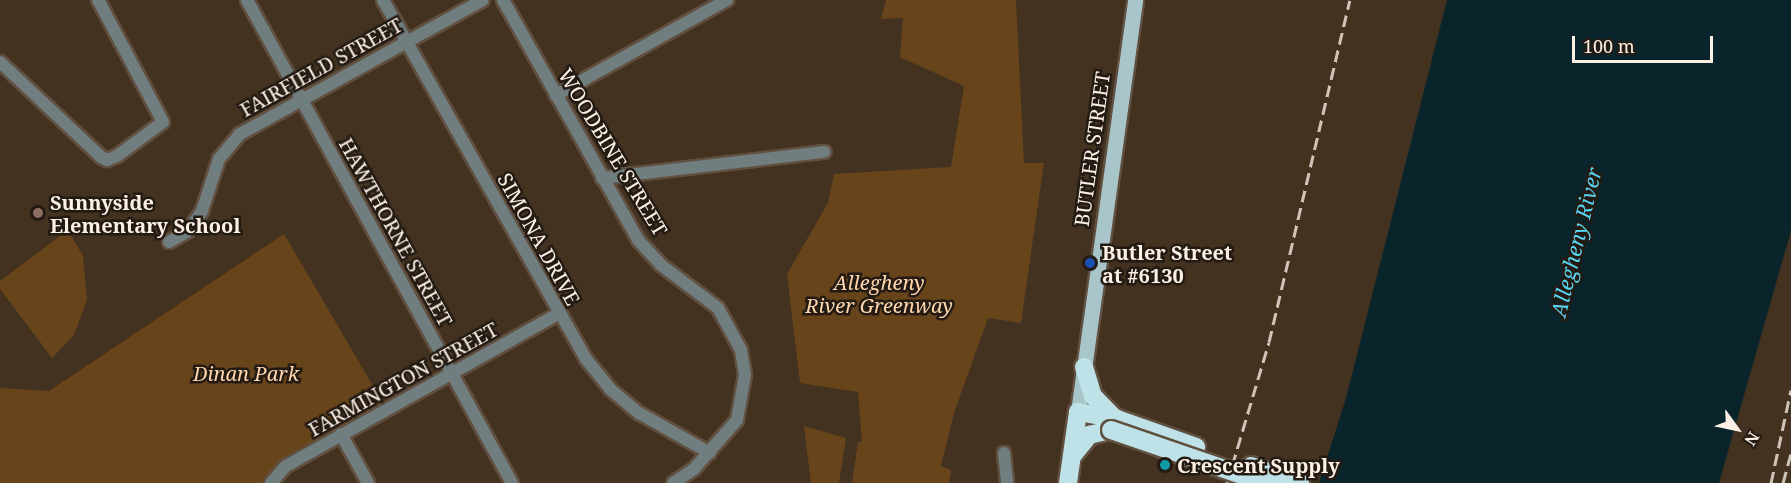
<!DOCTYPE html>
<html>
<head>
<meta charset="utf-8">
<style>
  body { margin:0 }
  #map { position:relative; width:1791px; height:483px; overflow:hidden; background:#433220; font-family:"Noto Serif",serif }
  div>[style] { position:absolute }
  [style*='--x'] { left:calc(var(--x)*1px); top:calc(var(--y)*1px); width:calc(var(--w)*1px); rotate:calc(var(--a)*1deg) }
  .green>* { inset:0; background:#68441b }
  .water>* { inset:0; background:#09252b }
  .roads { filter:drop-shadow(2px 0 #615040) drop-shadow(-2px 0 #615040) drop-shadow(0 2px #615040) drop-shadow(0 -2px #615040) }
  .minor>* { height:12px; margin:-6px; padding:0 6px; transform-origin:6px; border-radius:6px; background:#707e80 }
  .major>* { height:15px; margin:-7.5px; padding:0 7.5px; transform-origin:7.5px; border-radius:7.5px; background:#a8c5ca }
  .highway>* { height:18px; margin:-9px; padding:0 9px; transform-origin:9px; border-radius:9px; background:#bee2e7 }
  .rail>* { height:3px; margin-top:-1.5px; transform-origin:0; background:repeating-linear-gradient(90deg,#d0c3b7 0 12px,transparent 0 18px) }
  .bridges { filter:drop-shadow(2px 0 #615040) drop-shadow(-2px 0 #615040) drop-shadow(0 2px #615040) drop-shadow(0 -2px #615040) }
  .highway-bridge>* { height:18px; margin:-9px; padding:0 9px; transform-origin:9px; border-radius:9px; background:#bee2e7 }
  .dots>* { width:16px; height:16px; translate:-50% -50%; box-sizing:border-box; border:3px solid #231b13; border-radius:50% }
  span { translate:-50% -50%; white-space:nowrap; text-align:center; line-height:1.15; -webkit-text-stroke:5px #231b13; paint-order:stroke }
  .street-label { font-size:20px; color:#fcf0e5 }
  .poi-label { font-size:20px; color:#fcf0e5; font-weight:700 }
  .left { translate:0 -50%; text-align:left }
  .park-label { font-size:20px; color:#ffd6ae; font-style:italic }
  .water-label { font-size:21px; color:#58d5f2; font-style:italic }
  .north { position:absolute; left:1707px; top:399px; width:60px; height:60px; -webkit-text-stroke:4px #231b13; paint-order:stroke; rotate:123deg; font-size:16px; font-weight:700; line-height:24px; text-align:center; color:#fcf0e5 }
  .north::after { content:''; display:block; margin:auto; width:21px; height:27px; background:#fcf0e5; clip-path:polygon(50% 0,100% 100%,50% 72%,0 100%) }
  .scale { position:absolute; left:1572px; top:36px; width:141px; height:27px; box-sizing:border-box; border:3px solid #fcf0e5; border-top:0; padding-left:8px; font-size:18px; line-height:21px; white-space:nowrap; color:#fcf0e5; -webkit-text-stroke:4px #231b13; paint-order:stroke }
</style>
</head>
<body>
<div id="map">
  <div class="green">
    <div style="clip-path:polygon(886px 0,1016px 0,1024px 163px,1044px 163px,1021px 323px,988px 318px,954px 413px,941px 466px,951px 470px,949px 483px,852px 483px,858px 442px,862px 442px,858px 392px,800px 383px,787px 274px,828px 203px,834px 174px,951px 167px,964px 86px,900px 57px,903px 18px,881px 19px)"></div>
    <div style="clip-path:polygon(68px 230px,83px 256px,87px 300px,74px 335px,52px 358px,0 289px,0 281px)"></div>
    <div style="clip-path:polygon(284px 234px,383px 403px,274px 466px,266px 483px,0 483px,0 388px,49px 391px)"></div>
    <div style="clip-path:polygon(804px 426px,846px 438px,839px 483px,811px 483px)"></div>
  </div>
  <div class="water">
    <div style="clip-path:polygon(1447px 0,1791px 0,1791px 231px,1719px 483px,1319px 483px,1346px 398px)"></div>
  </div>
  <div class="roads">
    <div class="minor">
      <div style="--x:247;--y:0;--w:551;--a:61.25"></div>
      <div style="--x:383;--y:0;--w:412;--a:60.5"></div>
      <div style="--x:586;--y:359;--w:38;--a:51"></div>
      <div style="--x:610;--y:389;--w:38;--a:40"></div>
      <div style="--x:639;--y:413;--w:81;--a:29.4"></div>
      <div style="--x:503;--y:0;--w:275;--a:60.6"></div>
      <div style="--x:638;--y:240;--w:34;--a:47"></div>
      <div style="--x:661;--y:265;--w:71;--a:37"></div>
      <div style="--x:718;--y:308;--w:48;--a:61.3"></div>
      <div style="--x:741;--y:350;--w:25;--a:81"></div>
      <div style="--x:745;--y:375;--w:46;--a:100.1"></div>
      <div style="--x:737;--y:420;--w:65;--a:131.3"></div>
      <div style="--x:694;--y:469;--w:25;--a:146"></div>
      <div style="--x:0;--y:62;--w:139;--a:43.2"></div>
      <div style="--x:101;--y:157;--w:7;--a:27"></div>
      <div style="--x:107;--y:160;--w:11;--a:-22"></div>
      <div style="--x:117;--y:156;--w:57;--a:-36.5"></div>
      <div style="--x:163;--y:122;--w:138;--a:-118"></div>
      <div style="--x:556;--y:95;--w:196;--a:-29.1"></div>
      <div style="--x:602;--y:178;--w:224;--a:-6.7"></div>
      <div style="--x:169;--y:242;--w:22;--a:-30"></div>
      <div style="--x:188;--y:231;--w:24;--a:-55"></div>
      <div style="--x:202;--y:211;--w:55;--a:-71.9"></div>
      <div style="--x:219;--y:159;--w:33;--a:-50"></div>
      <div style="--x:240;--y:134;--w:277;--a:-28.9"></div>
      <div style="--x:341;--y:434;--w:56;--a:61.1"></div>
      <div style="--x:1004;--y:453;--w:30;--a:84"></div>
      <div style="--x:271;--y:483;--w:23;--a:-49"></div>
      <div style="--x:286;--y:466;--w:312;--a:-29.2"></div>
    </div>
    <div class="major">
      <div style="--x:1078;--y:412;--w:416;--a:-82.1"></div>
    </div>
    <div class="highway">
      <div style="--x:1084;--y:367;--w:30;--a:73"></div>
      <div style="--x:1093;--y:396;--w:29;--a:46"></div>
      <div style="--x:1078;--y:412;--w:40;--a:10"></div>
      <div style="--x:1117;--y:419;--w:84;--a:19.5"></div>
      <div style="--x:1073;--y:455;--w:26;--a:-51"></div>
      <div style="--x:1089;--y:435;--w:23;--a:-13"></div>
      <div style="--x:1068;--y:483;--w:72;--a:-82"></div>
    </div>
  </div>
  <div class="rail">
    <div style="--x:1227;--y:483;--w:147;--a:-73.4"></div>
    <div style="--x:1269;--y:342;--w:351;--a:-76.7"></div>
    <div style="--x:1771;--y:483;--w:95;--a:-77.9"></div>
    <div style="--x:1783;--y:483;--w:30;--a:-75"></div>
  </div>
  <div class="bridges">
    <div class="highway-bridge">
      <div style="--x:1111;--y:430;--w:163;--a:19"></div>
      <div style="--x:1251;--y:466;--w:52;--a:19.1"></div>
    </div>
  </div>
  <div class="dots">
    <div style="left:38px;top:213px;background:#8d6e63"></div>
    <div style="left:1090px;top:263px;background:#1a4fb4"></div>
    <div style="left:1165px;top:465px;background:#0f9aa8"></div>
  </div>
  <div class="street-label">
    <span style="left:321px;top:67px;rotate:-29deg">FAIRFIELD STREET</span>
    <span style="left:1092px;top:149px;rotate:-82deg">BUTLER STREET</span>
    <span style="left:613px;top:152px;rotate:59deg">WOODBINE STREET</span>
    <span style="left:396px;top:232px;rotate:61deg">HAWTHORNE STREET</span>
    <span style="left:539px;top:239px;rotate:61deg">SIMONA DRIVE</span>
    <span style="left:403px;top:379px;rotate:-29deg">FARMINGTON STREET</span>
  </div>
  <div class="poi-label">
    <span class="left" style="left:50px;top:214px">Sunnyside<br>Elementary School</span>
    <span class="left" style="left:1102px;top:264px">Butler Street<br>at #6130</span>
    <span class="left" style="left:1177px;top:465px">Crescent Supply</span>
  </div>
  <div class="park-label">
    <span style="left:879px;top:294px">Allegheny<br>River Greenway</span>
    <span style="left:246px;top:373px">Dinan Park</span>
  </div>
  <div class="water-label">
    <span style="left:1576px;top:242px;rotate:-76deg">Allegheny River</span>
  </div>
  <div class="north">N</div>
  <div class="scale">100 m</div>
</div>
</body>
</html>
